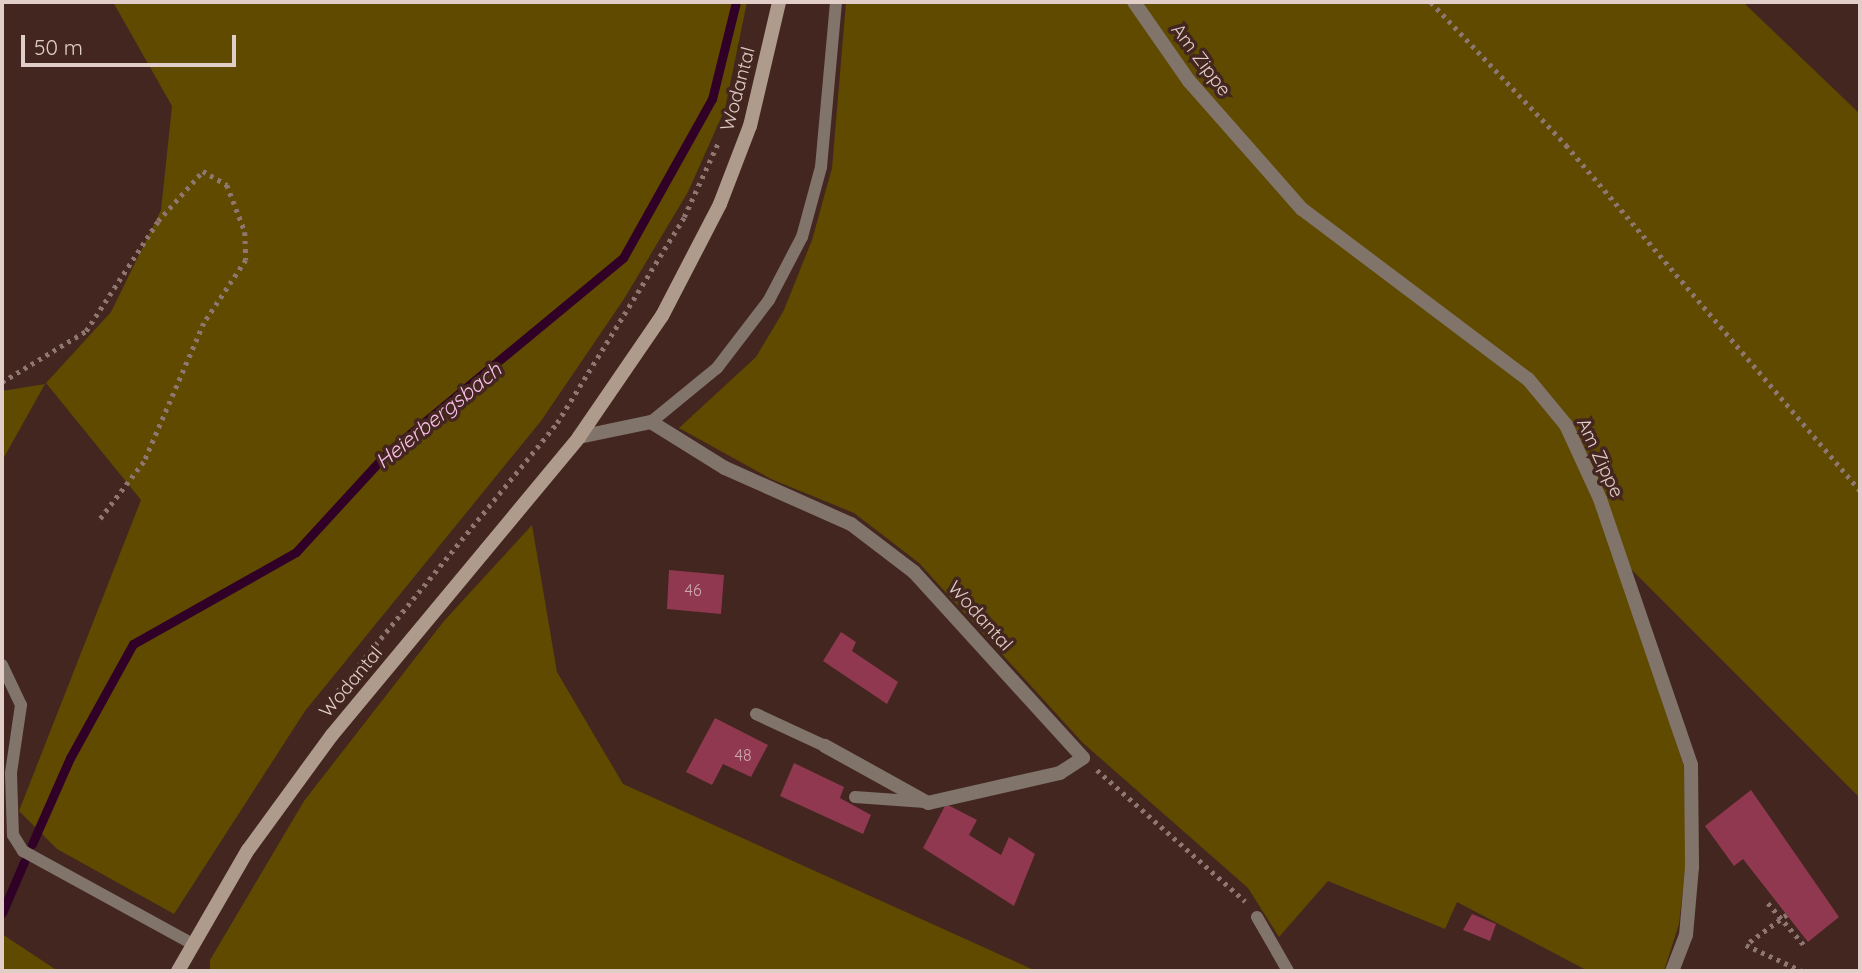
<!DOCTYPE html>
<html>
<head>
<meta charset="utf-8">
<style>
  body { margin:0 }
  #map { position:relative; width:1862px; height:973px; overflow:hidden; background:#42261f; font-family:Quicksand,sans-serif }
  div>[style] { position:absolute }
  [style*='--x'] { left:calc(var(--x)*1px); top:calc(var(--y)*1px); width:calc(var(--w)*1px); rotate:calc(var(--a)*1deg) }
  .green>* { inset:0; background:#5f4a00 }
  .stream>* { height:9px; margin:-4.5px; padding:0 4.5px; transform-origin:4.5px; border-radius:4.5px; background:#310027 }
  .building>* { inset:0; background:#8f3850 }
  .path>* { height:4.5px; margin-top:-2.25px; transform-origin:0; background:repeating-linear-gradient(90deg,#8f7771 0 3.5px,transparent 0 8.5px) }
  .lane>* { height:12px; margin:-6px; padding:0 6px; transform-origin:6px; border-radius:6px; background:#80746b }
  .street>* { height:14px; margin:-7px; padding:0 7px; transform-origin:7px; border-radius:7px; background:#80746b }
  .secondary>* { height:14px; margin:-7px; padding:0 7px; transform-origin:7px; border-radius:7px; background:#ae9b8c }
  span { translate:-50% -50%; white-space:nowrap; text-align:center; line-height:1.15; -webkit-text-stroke:7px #42261f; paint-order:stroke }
  .number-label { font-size:16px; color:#cca8ab }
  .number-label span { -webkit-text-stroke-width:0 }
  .street-label { font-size:19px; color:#e1cec9 }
  .water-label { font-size:21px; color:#fbbde9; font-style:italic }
  .frame { position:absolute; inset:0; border:4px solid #e1cec9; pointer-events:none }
  .scale { position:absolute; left:21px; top:35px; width:215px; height:32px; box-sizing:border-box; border:4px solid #e1cec9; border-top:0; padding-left:9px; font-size:21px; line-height:24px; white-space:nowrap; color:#e1cec9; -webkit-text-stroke:5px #42261f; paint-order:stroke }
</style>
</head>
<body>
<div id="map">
  <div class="green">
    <div style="clip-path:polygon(113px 2px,747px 2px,725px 109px,688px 192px,624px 299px,541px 421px,305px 711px,174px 914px,57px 849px,19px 811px,141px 500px,46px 383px,111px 312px,161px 210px,172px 106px)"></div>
    <div style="clip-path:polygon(846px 2px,1743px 2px,1860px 114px,1860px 798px,1616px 554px,1684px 767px,1686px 861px,1679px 924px,1664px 971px,1588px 971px,1457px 902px,1445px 929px,1328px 881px,1279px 937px,1248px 888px,1083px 743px,919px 563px,854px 513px,771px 479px,679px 428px,756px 357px,784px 310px,812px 240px,832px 168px)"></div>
    <div style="clip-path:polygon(45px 384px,2px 461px,2px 391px)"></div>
    <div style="clip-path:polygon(532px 525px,557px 672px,623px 784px,1036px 971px,210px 971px,210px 960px,304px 801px,444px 621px)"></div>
    <div style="clip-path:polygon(2px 934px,58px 971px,2px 971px)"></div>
  </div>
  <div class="stream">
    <div style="--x:32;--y:844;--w:94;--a:-66.2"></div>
    <div style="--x:70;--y:758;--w:130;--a:-61.1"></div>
    <div style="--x:133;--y:644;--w:187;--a:-29.4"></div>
    <div style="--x:296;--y:552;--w:134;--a:-47.4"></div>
    <div style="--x:387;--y:453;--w:306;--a:-39.6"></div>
    <div style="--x:623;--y:258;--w:182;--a:-60.8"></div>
    <div style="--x:712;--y:99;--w:100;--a:-76.1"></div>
    <div style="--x:2;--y:913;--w:56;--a:-66.7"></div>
  </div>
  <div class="building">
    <div style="clip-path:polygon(669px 570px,724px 575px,721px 614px,667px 609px)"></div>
    <div style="clip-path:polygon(841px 632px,856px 642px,852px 651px,898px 682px,887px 704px,823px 661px)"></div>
    <div style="clip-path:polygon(715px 718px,768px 745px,751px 777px,723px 764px,712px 785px,686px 772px)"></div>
    <div style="clip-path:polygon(794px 763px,844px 787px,840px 798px,871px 815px,863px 834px,780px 796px)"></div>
    <div style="clip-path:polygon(1751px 790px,1839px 917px,1808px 942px,1743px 859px,1734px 866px,1705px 826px)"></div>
    <div style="clip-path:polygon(946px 804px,977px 820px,969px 835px,1001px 855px,1009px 837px,1035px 854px,1014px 906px,923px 848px)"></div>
    <div style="clip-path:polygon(1472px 914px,1496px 924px,1490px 941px,1463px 930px)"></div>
  </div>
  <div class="path">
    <div style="--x:1431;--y:2;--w:197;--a:46.6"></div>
    <div style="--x:1566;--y:145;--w:454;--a:49.6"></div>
    <div style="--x:2;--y:382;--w:98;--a:-31.3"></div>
    <div style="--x:86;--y:331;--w:131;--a:-56.8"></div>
    <div style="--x:158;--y:221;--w:67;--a:-48"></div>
    <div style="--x:203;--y:171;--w:28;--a:30"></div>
    <div style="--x:227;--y:185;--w:50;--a:69"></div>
    <div style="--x:245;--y:232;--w:28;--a:88"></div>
    <div style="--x:246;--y:260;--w:76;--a:123.7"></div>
    <div style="--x:204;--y:323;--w:151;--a:113.3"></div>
    <div style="--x:144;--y:462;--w:76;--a:127.5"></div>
    <div style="--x:332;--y:698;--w:355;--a:-50.7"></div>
    <div style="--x:557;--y:423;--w:242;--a:-58.3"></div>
    <div style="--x:684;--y:217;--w:84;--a:-65.3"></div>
    <div style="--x:1097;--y:770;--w:198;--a:41.5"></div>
    <div style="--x:1768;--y:903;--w:55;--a:49.4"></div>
    <div style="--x:1787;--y:915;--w:51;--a:143.8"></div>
    <div style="--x:1746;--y:945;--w:62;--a:24.9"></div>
    <div style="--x:1826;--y:971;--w:15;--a:0"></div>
  </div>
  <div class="lane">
    <div style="--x:651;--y:422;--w:85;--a:-39.3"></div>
    <div style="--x:717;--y:368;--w:86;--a:-52.6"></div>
    <div style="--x:769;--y:300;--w:71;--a:-62.4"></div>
    <div style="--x:802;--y:237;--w:73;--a:-74.8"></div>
    <div style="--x:821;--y:167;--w:166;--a:-84.8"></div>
    <div style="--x:2;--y:665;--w:44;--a:64.6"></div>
    <div style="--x:21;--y:705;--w:69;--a:98.4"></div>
    <div style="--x:11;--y:773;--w:62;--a:88.2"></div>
    <div style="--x:13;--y:835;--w:19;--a:58"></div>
    <div style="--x:23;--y:851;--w:194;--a:28.7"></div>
    <div style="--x:756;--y:714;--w:76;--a:24.9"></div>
    <div style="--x:855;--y:797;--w:70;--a:4.1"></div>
    <div style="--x:1257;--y:917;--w:62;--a:60.1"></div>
  </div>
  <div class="street">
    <div style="--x:1134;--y:2;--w:96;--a:55.2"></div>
    <div style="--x:1189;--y:81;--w:171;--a:48.6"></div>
    <div style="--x:1302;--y:209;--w:283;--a:37"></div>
    <div style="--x:1528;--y:379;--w:60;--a:50.4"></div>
    <div style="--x:1566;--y:425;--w:81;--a:65.3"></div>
    <div style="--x:1600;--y:499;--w:281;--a:71.1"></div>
    <div style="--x:1691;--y:765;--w:102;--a:89.4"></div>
    <div style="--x:1692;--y:867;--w:68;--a:95"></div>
    <div style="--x:1686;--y:935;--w:39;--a:111"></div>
    <div style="--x:579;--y:437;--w:74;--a:-11.8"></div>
    <div style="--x:651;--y:422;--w:87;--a:31.9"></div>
    <div style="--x:725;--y:468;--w:138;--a:24"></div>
    <div style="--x:851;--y:524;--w:79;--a:37.3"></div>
    <div style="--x:914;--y:572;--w:251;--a:47.7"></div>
    <div style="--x:1083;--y:758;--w:27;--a:147"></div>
    <div style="--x:1060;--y:773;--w:135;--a:167.2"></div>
    <div style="--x:928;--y:803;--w:118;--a:-151"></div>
  </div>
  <div class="secondary">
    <div style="--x:178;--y:971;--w:140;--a:-60"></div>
    <div style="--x:248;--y:850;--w:142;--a:-53.9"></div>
    <div style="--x:332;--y:735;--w:387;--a:-50.3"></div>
    <div style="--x:579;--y:437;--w:147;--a:-55.6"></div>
    <div style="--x:662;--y:316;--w:126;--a:-62.6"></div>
    <div style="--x:720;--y:204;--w:84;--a:-69"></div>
    <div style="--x:750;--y:126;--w:127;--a:-76.8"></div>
  </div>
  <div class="number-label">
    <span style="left:693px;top:590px">46</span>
    <span style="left:743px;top:755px">48</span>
  </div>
  <div class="street-label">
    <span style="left:1201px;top:60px;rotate:53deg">Am Zippe</span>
    <span style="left:738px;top:89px;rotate:-75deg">Wodantal</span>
    <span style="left:1600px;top:458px;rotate:65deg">Am Zippe</span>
    <span style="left:980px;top:616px;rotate:48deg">Wodantal</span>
    <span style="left:351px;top:682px;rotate:-50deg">Wodantal</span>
  </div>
  <div class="water-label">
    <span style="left:438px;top:415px;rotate:-39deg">Heierbergsbach</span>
  </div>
  <div class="frame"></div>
  <div class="scale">50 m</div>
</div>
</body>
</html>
